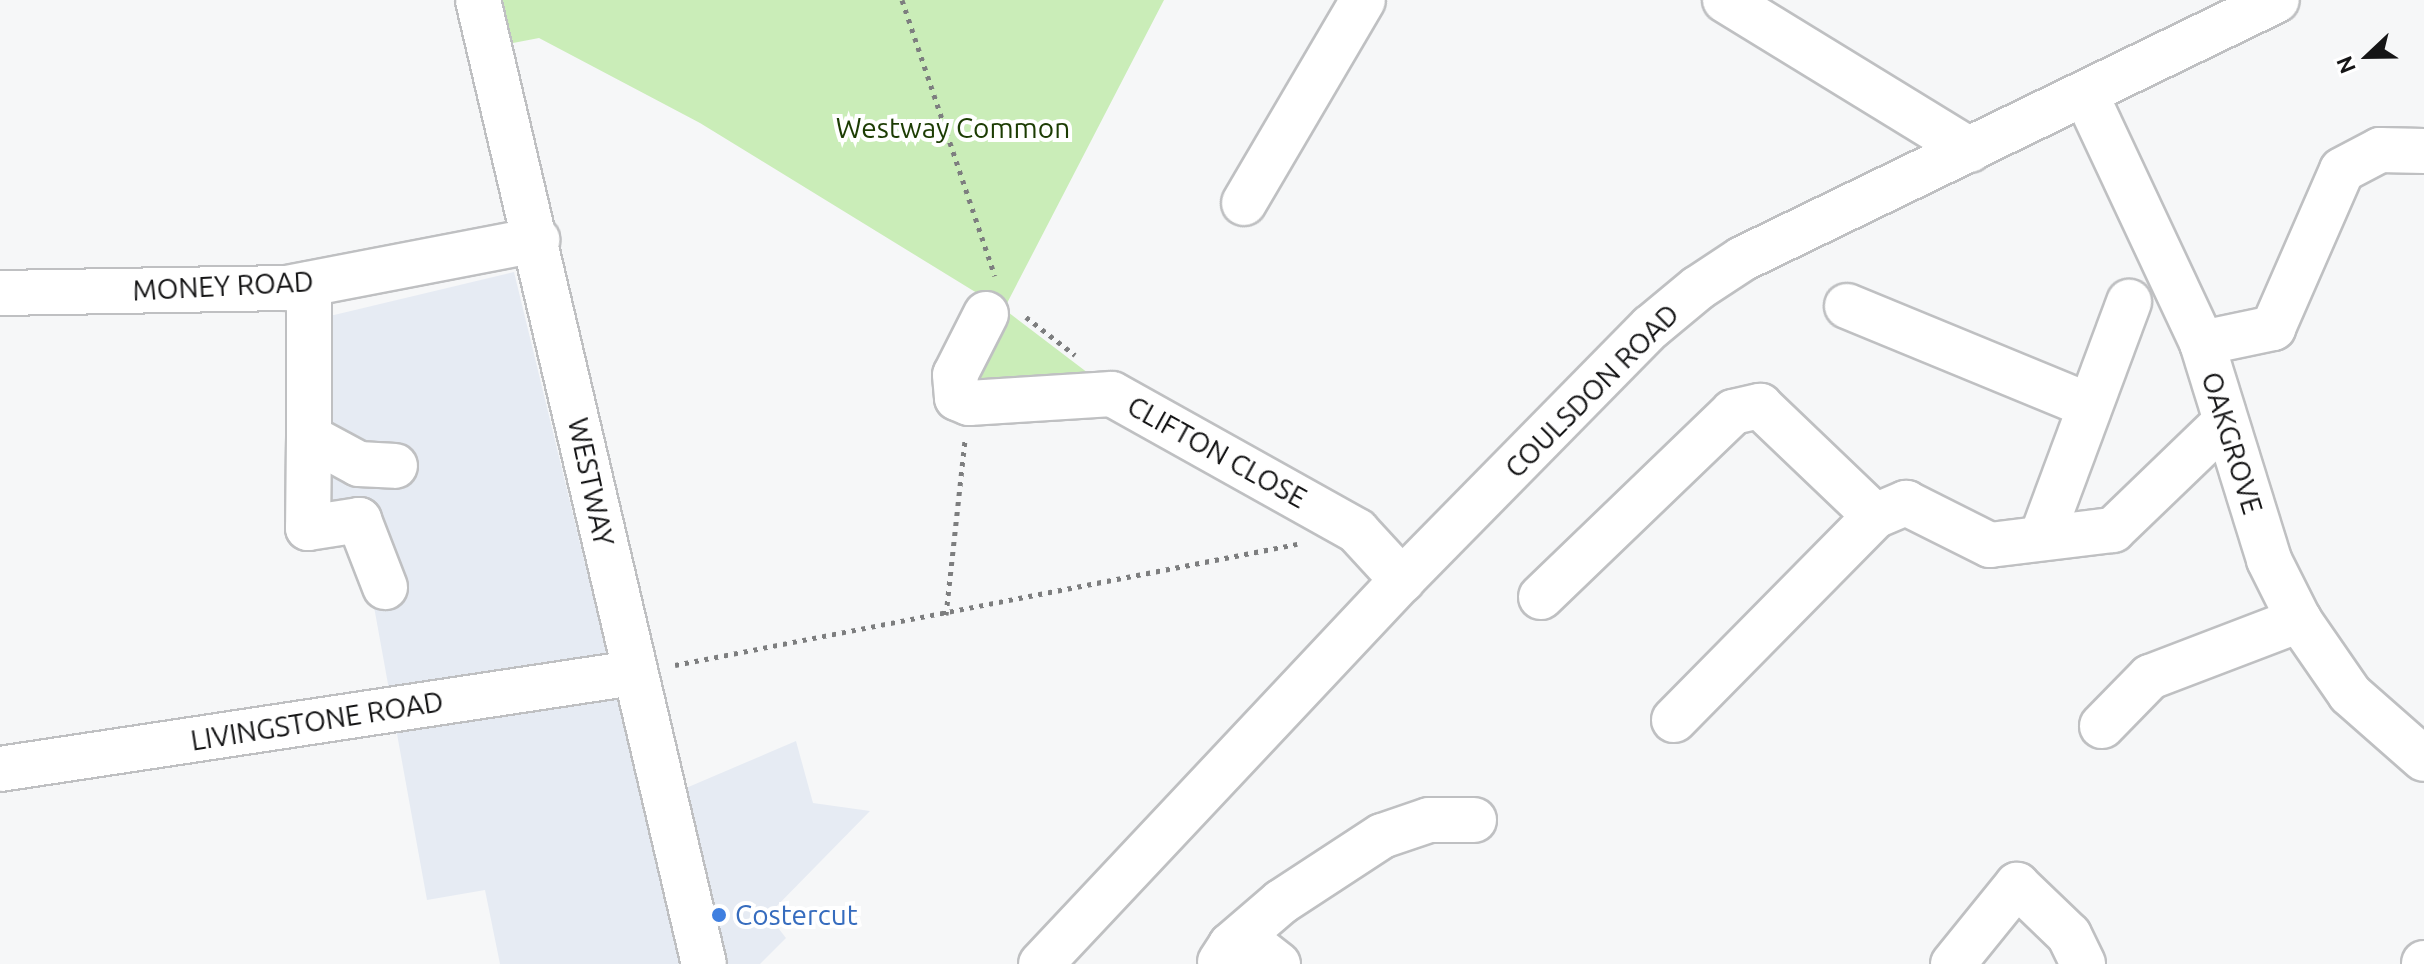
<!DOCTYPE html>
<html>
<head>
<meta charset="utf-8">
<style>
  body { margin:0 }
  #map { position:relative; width:2424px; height:964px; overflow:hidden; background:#f6f7f8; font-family:Ubuntu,sans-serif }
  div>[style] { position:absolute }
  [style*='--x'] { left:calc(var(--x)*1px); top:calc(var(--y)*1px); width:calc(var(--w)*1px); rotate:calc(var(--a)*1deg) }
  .built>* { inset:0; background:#e6ebf3 }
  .green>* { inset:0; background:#caedb8 }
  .path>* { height:5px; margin-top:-2.5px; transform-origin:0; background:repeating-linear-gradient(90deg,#7d7e7f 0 4px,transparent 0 10px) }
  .roads { filter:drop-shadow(2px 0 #bfc0c2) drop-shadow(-2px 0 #bfc0c2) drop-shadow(0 2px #bfc0c2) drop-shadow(0 -2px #bfc0c2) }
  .minor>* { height:44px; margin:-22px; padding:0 22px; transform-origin:22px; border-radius:22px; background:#fff }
  .dots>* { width:22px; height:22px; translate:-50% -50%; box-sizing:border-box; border:4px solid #fff; border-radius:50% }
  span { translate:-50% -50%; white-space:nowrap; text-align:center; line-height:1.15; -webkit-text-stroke:8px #fff; paint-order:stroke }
  .park-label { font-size:28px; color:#1c3c03 }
  .street-label { font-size:28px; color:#151516 }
  .shop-label { font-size:28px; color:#366cbe }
  .left { translate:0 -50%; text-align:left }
  .north { position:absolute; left:2328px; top:16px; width:80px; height:80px; -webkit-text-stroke:6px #fff; paint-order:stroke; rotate:248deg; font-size:22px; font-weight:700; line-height:32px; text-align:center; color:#151516 }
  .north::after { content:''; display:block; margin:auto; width:28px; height:36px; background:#151516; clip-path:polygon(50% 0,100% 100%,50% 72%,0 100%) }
</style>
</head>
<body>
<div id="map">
  <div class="built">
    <div style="clip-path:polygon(514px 272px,644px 806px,796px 741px,813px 803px,870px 811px,768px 915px,786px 938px,760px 964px,500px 964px,485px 890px,427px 900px,356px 507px,302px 518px,291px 313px,334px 315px)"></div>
  </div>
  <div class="green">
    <div style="clip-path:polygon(501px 0,1164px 0,1004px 309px,1088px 373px,1089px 381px,977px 384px,974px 371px,1003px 309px,700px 123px,539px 38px,513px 43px)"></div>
  </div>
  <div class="path">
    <div style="--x:902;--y:0;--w:291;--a:71.4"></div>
    <div style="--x:1026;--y:317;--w:62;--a:37.8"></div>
    <div style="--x:946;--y:615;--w:176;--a:-83.8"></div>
    <div style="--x:675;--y:665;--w:634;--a:-11.01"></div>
  </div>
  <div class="roads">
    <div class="minor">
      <div style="--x:478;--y:0;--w:990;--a:76.81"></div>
      <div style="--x:1725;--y:0;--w:287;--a:31.5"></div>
      <div style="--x:2086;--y:95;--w:274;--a:64.9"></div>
      <div style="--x:2202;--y:343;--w:227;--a:72.8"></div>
      <div style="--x:2269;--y:560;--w:67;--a:63.4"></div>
      <div style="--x:2299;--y:620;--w:90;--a:55.4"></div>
      <div style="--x:2350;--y:694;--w:98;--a:41.3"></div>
      <div style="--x:1244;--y:203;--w:235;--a:-59.6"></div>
      <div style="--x:309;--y:284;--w:153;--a:90"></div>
      <div style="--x:309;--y:437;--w:57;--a:28.4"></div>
      <div style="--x:359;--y:464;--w:36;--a:3"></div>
      <div style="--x:0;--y:293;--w:287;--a:-1"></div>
      <div style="--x:287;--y:288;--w:255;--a:-10.9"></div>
      <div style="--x:1847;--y:306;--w:260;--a:22.4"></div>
      <div style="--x:986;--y:314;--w:68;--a:116.9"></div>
      <div style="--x:955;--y:375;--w:23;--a:85"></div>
      <div style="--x:957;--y:398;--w:13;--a:23"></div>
      <div style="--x:969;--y:403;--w:143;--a:-3.6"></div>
      <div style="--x:1112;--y:394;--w:281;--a:29.2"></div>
      <div style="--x:1357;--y:531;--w:67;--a:47.4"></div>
      <div style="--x:2202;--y:343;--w:73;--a:-11.9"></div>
      <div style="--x:2273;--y:328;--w:172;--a:-66.4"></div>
      <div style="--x:2342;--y:170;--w:43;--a:-27.8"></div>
      <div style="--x:2380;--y:150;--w:44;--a:1.3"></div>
      <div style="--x:309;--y:437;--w:91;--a:90.6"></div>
      <div style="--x:308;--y:528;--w:52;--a:-8.9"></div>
      <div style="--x:359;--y:520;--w:72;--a:68.8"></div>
      <div style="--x:2042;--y:536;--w:250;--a:-69.6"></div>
      <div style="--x:1541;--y:597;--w:267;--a:-43.9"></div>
      <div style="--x:1733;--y:412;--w:28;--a:-13"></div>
      <div style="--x:1760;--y:406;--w:159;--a:43.7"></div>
      <div style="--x:1674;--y:720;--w:286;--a:-45.4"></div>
      <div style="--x:1875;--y:516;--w:34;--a:-23"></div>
      <div style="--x:1906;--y:503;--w:94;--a:26.6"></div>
      <div style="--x:1990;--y:545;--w:124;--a:-7"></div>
      <div style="--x:2113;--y:530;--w:154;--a:-43.9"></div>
      <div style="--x:2102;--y:726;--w:69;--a:-45.6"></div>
      <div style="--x:2150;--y:677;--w:160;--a:-20.9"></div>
      <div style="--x:0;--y:769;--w:640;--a:-8.62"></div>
      <div style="--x:1231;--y:945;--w:66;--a:-40.7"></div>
      <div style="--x:1281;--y:902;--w:121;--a:-33.2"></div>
      <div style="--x:1382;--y:836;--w:50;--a:-18.8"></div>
      <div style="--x:1429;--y:820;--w:45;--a:0"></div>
      <div style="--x:1220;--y:962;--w:20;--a:-57"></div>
      <div style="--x:1231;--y:945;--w:25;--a:5"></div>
      <div style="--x:1256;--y:947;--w:28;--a:38"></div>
      <div style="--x:1041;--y:964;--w:527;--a:-46.77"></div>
      <div style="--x:1402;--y:580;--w:355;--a:-45.5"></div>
      <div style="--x:1651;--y:327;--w:61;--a:-39.7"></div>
      <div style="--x:1698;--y:288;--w:53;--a:-33.4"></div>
      <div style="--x:1742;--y:259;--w:594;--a:-25.83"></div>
      <div style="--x:1953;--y:964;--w:102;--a:-51"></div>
      <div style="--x:2017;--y:885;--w:72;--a:43.9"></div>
      <div style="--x:2069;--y:935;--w:32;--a:64"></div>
      <div style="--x:2424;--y:964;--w:1;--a:-90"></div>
    </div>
  </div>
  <div class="dots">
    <div style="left:719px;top:915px;background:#3f7fe0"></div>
  </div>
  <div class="park-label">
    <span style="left:953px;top:128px">Westway Common</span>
  </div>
  <div class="street-label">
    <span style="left:223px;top:286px;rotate:-3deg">MONEY ROAD</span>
    <span style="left:1592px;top:391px;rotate:-45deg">COULSDON ROAD</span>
    <span style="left:2232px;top:443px;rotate:73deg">OAKGROVE</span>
    <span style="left:1217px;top:452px;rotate:29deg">CLIFTON CLOSE</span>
    <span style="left:591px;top:482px;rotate:78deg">WESTWAY</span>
    <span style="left:317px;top:721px;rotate:-9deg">LIVINGSTONE ROAD</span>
  </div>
  <div class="shop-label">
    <span class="left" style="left:735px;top:915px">Costercut</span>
  </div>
  <div class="north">N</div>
</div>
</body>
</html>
